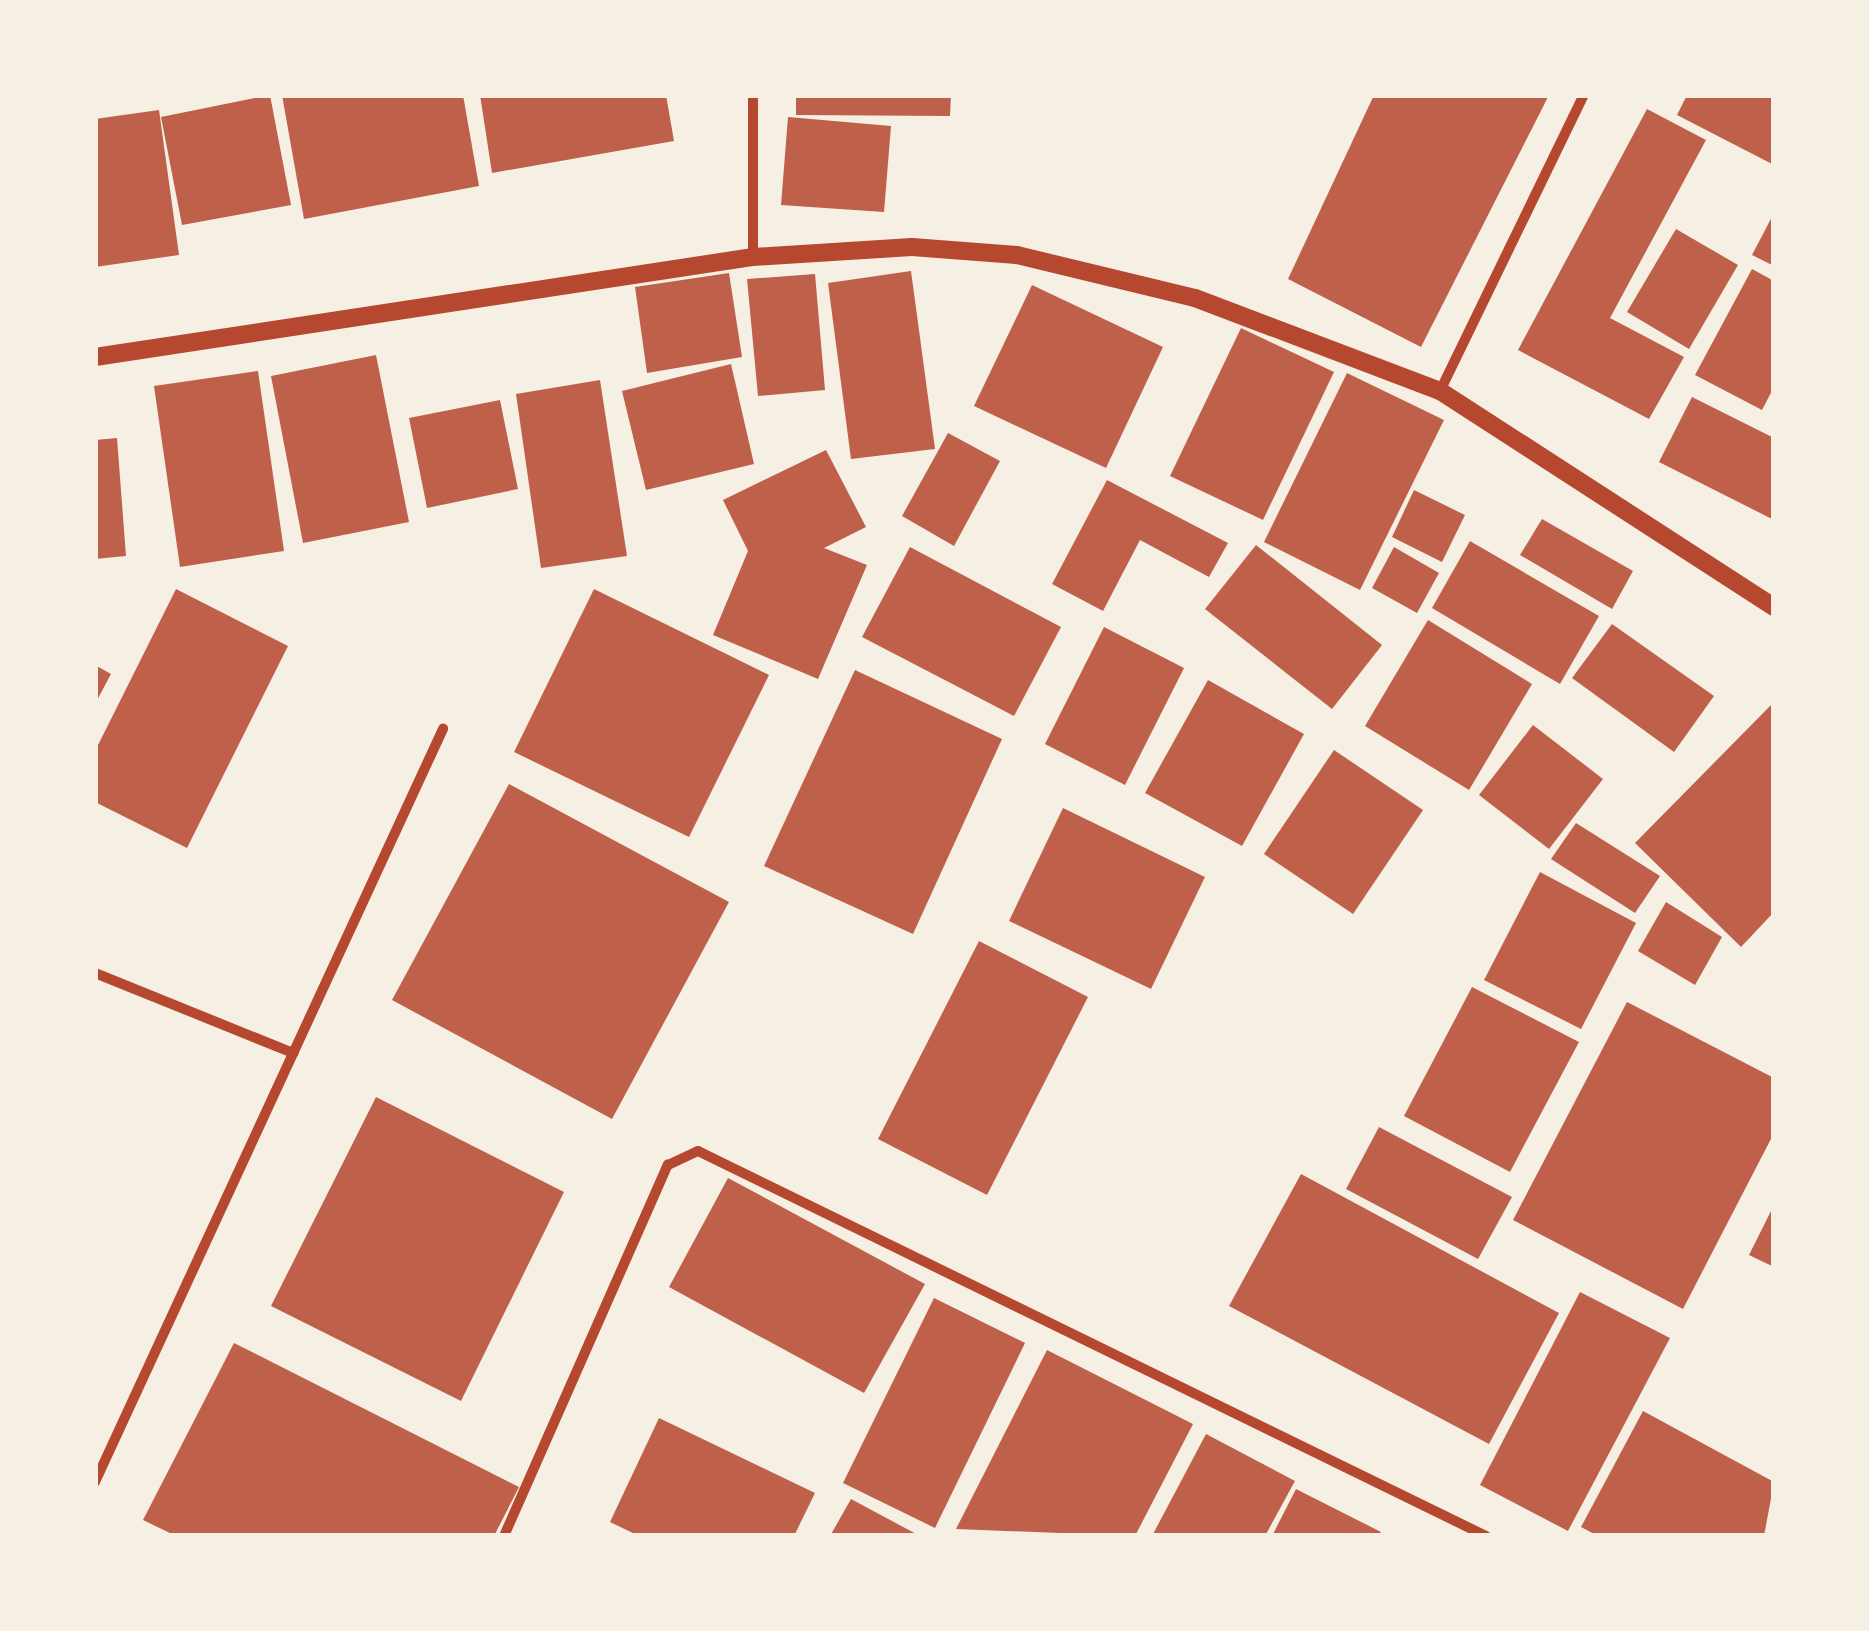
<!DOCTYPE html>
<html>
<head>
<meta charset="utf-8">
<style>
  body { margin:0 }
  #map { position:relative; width:1869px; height:1631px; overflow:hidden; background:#f6efe4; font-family:Arial,sans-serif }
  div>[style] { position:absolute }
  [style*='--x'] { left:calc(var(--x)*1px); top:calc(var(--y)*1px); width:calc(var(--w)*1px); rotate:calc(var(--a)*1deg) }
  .building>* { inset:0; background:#bf614a }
  .minor>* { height:10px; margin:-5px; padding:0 5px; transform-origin:5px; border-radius:5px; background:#b5482f }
  .tertiary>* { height:18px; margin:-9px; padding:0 9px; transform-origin:9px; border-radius:9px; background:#b5482f }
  span { translate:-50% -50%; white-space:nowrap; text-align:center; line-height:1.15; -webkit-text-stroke:9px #f6efe4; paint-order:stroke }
  .frame { position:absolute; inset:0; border:98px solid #f6efe4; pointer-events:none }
</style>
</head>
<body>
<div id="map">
  <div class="building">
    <div style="clip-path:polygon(270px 95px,291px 205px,182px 225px,161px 117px)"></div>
    <div style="clip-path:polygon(282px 95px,463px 95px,479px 186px,304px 219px)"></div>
    <div style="clip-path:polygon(480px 95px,666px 95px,674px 141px,492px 173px)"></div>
    <div style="clip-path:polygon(796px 95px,951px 95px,950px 116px,796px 115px)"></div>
    <div style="clip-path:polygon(1374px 95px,1549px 95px,1421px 347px,1288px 279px)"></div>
    <div style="clip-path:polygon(1687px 95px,1774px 95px,1774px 165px,1677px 115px)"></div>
    <div style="clip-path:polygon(1647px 109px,1706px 140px,1610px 318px,1684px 357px,1649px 419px,1518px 350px)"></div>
    <div style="clip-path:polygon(159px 110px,179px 255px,95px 267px,95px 119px)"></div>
    <div style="clip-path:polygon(788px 117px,891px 126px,884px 212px,781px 205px)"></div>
    <div style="clip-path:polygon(1774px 213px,1774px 266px,1752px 255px)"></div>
    <div style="clip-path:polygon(1676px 229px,1738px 265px,1689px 349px,1627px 312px)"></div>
    <div style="clip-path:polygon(1752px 269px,1774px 281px,1774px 387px,1762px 410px,1695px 375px)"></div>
    <div style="clip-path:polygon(911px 271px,935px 449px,851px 459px,828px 283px)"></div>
    <div style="clip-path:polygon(729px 273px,742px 357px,647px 373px,635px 287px)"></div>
    <div style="clip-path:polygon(815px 274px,825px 390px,758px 396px,747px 279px)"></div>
    <div style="clip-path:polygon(1032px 285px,1163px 347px,1106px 468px,974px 406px)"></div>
    <div style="clip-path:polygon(1241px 328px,1334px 372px,1263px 520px,1170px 476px)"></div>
    <div style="clip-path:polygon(376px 355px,409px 522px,303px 543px,271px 376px)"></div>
    <div style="clip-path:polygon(731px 364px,754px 464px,646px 490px,622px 391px)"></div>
    <div style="clip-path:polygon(258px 371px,284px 551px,180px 567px,154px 386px)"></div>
    <div style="clip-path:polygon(1347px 373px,1444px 420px,1360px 590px,1264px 542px)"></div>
    <div style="clip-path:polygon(600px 380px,627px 556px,541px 568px,516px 394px)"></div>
    <div style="clip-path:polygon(1692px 397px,1774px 438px,1774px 520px,1659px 462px)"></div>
    <div style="clip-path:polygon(500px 400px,518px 489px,427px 508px,409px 418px)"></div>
    <div style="clip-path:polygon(948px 433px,1000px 461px,954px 546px,902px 516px)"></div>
    <div style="clip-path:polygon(117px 438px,126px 556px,95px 559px,95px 440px)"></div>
    <div style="clip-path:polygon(826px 450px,866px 527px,824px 548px,867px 565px,818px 679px,713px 635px,748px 551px,723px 500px)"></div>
    <div style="clip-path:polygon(1107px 480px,1228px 543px,1209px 577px,1140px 540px,1103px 611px,1052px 584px)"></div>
    <div style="clip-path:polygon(1414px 490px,1465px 515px,1442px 562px,1392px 537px)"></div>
    <div style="clip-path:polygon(1542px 519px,1633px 571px,1612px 609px,1520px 555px)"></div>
    <div style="clip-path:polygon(1470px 541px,1599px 616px,1560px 684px,1432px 608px)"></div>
    <div style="clip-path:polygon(1256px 545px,1382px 645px,1332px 709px,1205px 609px)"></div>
    <div style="clip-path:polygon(910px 547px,1061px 627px,1014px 716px,862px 637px)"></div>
    <div style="clip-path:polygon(1394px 547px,1439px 573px,1417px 613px,1372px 588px)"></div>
    <div style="clip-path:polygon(176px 589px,288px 646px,187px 848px,95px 802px,95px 751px)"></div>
    <div style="clip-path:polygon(594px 589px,769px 675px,689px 837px,514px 752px)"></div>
    <div style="clip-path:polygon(1428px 620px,1532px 684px,1469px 790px,1365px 726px)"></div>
    <div style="clip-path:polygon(1612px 624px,1714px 696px,1674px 752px,1572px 678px)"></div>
    <div style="clip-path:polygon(1104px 627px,1184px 668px,1125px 785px,1045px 744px)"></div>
    <div style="clip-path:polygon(95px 665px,111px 674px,95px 704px)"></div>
    <div style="clip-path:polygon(855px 670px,1002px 739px,913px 934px,764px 866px)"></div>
    <div style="clip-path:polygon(1208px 680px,1304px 734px,1242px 846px,1145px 793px)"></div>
    <div style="clip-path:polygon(1774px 702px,1774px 912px,1741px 947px,1635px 843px)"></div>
    <div style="clip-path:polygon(1533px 725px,1603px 779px,1549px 849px,1479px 795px)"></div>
    <div style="clip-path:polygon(1334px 750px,1423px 810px,1353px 914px,1264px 854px)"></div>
    <div style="clip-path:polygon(509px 784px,729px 902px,612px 1119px,392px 1000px)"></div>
    <div style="clip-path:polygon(1063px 808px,1205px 877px,1151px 989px,1009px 921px)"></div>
    <div style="clip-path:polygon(1576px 823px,1660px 876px,1635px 913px,1551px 859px)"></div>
    <div style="clip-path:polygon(1540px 872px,1636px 923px,1581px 1029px,1484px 980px)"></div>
    <div style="clip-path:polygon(1666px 902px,1722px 937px,1695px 985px,1638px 951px)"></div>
    <div style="clip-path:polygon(979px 941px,1088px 997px,987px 1195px,878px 1139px)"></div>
    <div style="clip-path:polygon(1472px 987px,1579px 1042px,1510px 1172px,1404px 1116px)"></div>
    <div style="clip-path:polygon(1627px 1002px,1774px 1078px,1774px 1133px,1683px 1309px,1513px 1220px)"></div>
    <div style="clip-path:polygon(376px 1097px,564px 1192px,461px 1401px,271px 1306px)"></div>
    <div style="clip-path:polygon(1379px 1127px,1512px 1197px,1478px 1259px,1346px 1189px)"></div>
    <div style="clip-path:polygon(1301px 1174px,1559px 1313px,1489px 1444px,1229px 1306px)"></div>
    <div style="clip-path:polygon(728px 1178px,925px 1284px,864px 1393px,669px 1287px)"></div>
    <div style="clip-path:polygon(1774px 1205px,1774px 1267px,1749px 1255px)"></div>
    <div style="clip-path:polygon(1580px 1292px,1670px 1338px,1568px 1531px,1480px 1485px)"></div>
    <div style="clip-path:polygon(934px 1298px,1025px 1343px,935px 1528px,843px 1483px)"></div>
    <div style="clip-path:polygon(234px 1343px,519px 1487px,494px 1536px,176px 1536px,143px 1520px)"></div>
    <div style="clip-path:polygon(1047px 1350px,1193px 1424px,1135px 1536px,956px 1529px)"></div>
    <div style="clip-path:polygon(1643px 1411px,1774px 1482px,1764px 1536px,1598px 1536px,1581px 1527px)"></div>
    <div style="clip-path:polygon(659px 1418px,815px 1493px,794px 1536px,639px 1536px,610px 1522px)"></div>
    <div style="clip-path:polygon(1206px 1434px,1295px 1481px,1265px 1536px,1152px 1536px)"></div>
    <div style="clip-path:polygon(1296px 1489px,1381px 1532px,1378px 1536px,1272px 1536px)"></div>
    <div style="clip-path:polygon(851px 1499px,920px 1536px,830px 1536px)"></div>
  </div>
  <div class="minor">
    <div style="--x:753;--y:257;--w:162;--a:-90"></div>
    <div style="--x:1440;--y:391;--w:329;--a:-64.1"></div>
    <div style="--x:95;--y:973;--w:214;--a:22"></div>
    <div style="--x:95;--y:1482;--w:830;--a:-65.2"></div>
    <div style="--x:504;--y:1536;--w:406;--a:-66.2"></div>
    <div style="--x:668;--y:1165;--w:33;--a:-25"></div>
    <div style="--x:698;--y:1151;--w:877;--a:26.04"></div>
  </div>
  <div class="tertiary">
    <div style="--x:95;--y:357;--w:666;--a:-8.64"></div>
    <div style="--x:753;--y:257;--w:159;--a:-3.6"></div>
    <div style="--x:912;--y:247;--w:105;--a:4.4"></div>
    <div style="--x:1017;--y:255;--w:183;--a:13.6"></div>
    <div style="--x:1195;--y:298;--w:262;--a:20.8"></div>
    <div style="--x:1440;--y:391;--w:398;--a:32.9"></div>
  </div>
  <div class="frame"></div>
</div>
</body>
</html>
